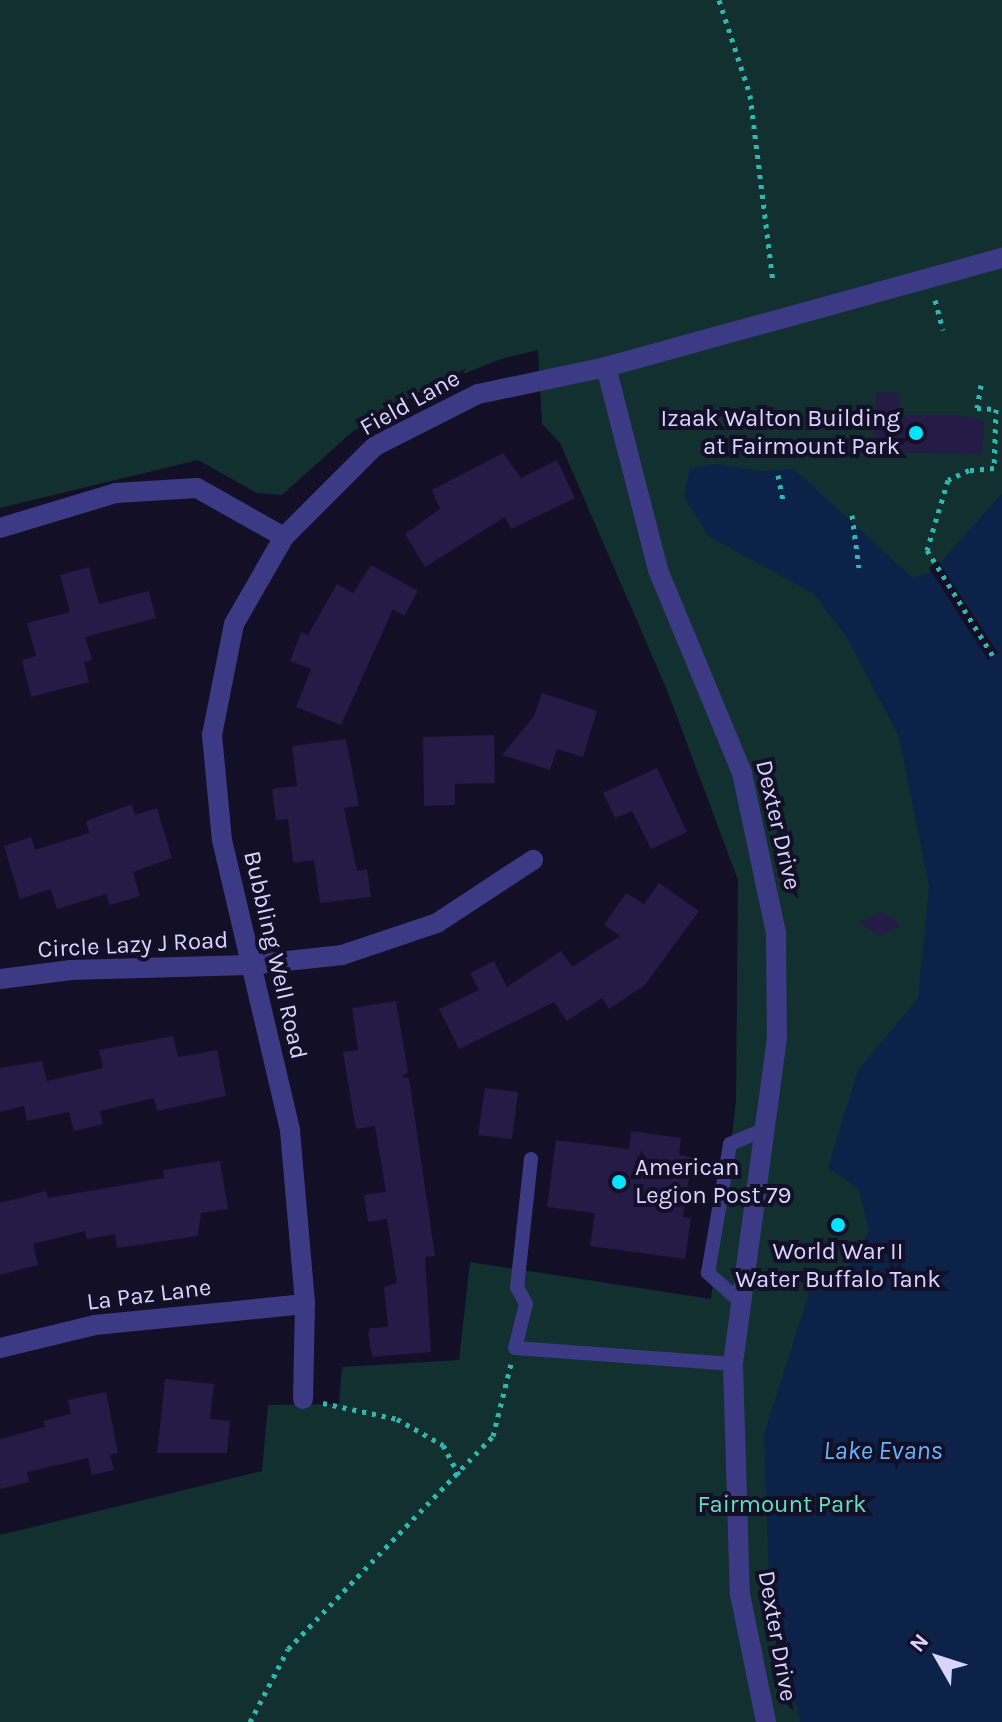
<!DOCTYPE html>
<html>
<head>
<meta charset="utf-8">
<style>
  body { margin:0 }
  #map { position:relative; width:1002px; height:1722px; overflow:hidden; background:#130f26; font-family:Karla,sans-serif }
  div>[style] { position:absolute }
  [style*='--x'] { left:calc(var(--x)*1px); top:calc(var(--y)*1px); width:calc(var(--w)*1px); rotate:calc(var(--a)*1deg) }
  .green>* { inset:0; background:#12302f }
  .water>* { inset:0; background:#0c2248 }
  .pier>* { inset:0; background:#130f26 }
  .building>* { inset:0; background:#241b47 }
  .path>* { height:5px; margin-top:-2.5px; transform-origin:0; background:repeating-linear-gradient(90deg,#2fb8b0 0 4px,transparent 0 10px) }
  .lane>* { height:14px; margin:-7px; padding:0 7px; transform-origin:7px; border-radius:7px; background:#3d3a85 }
  .street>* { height:20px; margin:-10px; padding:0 10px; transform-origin:10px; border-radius:10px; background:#3d3a85 }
  .dots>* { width:22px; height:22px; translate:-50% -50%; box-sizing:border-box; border:4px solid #130f26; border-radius:50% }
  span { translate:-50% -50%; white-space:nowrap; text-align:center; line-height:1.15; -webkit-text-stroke:8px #130f26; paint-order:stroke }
  .street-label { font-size:24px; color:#d9d4ff }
  .poi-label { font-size:24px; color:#d9d4ff }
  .right { translate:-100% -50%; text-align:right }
  .left { translate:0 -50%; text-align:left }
  .park-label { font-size:24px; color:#5fe0c0 }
  .water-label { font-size:26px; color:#62b6ff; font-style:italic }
  .north { position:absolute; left:898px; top:1618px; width:80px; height:80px; -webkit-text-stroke:6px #130f26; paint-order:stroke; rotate:309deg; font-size:22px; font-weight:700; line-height:32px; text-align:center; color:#d9d4ff }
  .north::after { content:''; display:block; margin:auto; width:28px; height:36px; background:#d9d4ff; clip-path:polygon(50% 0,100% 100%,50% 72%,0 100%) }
</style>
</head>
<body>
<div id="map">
  <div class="green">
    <div style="clip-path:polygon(0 0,1002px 0,1002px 1722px,0 1722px,0 1535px,262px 1471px,268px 1405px,339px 1404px,342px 1367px,459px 1360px,470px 1262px,711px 1299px,736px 1102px,738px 880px,667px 690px,560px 443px,542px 424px,538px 350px,501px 359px,421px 391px,352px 432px,282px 495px,257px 493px,198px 460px,0 508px)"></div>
  </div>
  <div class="water">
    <div style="clip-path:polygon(716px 464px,761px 471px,794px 469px,913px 578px,933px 571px,1002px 493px,1002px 1722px,800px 1722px,769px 1583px,764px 1434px,815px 1275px,848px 1268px,869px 1231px,859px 1189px,828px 1168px,858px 1070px,918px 998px,929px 886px,899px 737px,849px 641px,814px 594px,708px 536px,684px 496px,690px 468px)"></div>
  </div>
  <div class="pier">
    <div style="clip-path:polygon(938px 561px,998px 653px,988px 660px,929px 568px)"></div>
  </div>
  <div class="building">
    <div style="clip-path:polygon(876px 392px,900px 393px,899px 415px,958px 415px,984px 421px,982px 454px,874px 452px)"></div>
    <div style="clip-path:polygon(503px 453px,521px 478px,557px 460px,575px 498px,511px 529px,505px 517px,425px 567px,405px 534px,440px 509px,432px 490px)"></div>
    <div style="clip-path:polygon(371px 565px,418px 591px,404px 616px,393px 609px,341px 725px,296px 707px,311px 669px,290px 661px,301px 632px,308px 635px,337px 584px,353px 593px)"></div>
    <div style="clip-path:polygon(89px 567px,99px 604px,149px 591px,156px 618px,85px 637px,92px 660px,84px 662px,89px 682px,31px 697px,22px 660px,36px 656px,27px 623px,70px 612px,60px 575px)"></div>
    <div style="clip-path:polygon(542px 693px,597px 711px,583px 757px,557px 749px,550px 770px,502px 755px,534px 716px)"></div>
    <div style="clip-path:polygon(494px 735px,495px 783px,455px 784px,455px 805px,424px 806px,423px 737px)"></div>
    <div style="clip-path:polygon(346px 739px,359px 806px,344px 808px,357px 871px,367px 869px,371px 897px,320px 903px,314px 860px,293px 863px,288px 819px,276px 820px,272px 789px,297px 786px,292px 746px)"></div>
    <div style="clip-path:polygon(657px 768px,687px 832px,651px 849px,632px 811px,615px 818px,603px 793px)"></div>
    <div style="clip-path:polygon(132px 804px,135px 815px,157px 808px,172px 858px,133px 872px,140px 896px,110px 905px,106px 894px,57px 909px,51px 889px,20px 899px,4px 846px,31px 837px,35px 850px,89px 833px,86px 821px)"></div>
    <div style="clip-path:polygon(659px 883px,699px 911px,645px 985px,609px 1009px,602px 998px,567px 1021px,554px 1002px,459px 1049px,439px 1009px,479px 990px,470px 973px,494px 961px,507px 987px,561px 951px,572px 967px,620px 936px,604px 925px,626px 893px,644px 904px)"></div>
    <div style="clip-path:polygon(882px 912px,901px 925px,881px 936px,859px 923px)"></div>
    <div style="clip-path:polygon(396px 1001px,408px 1072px,401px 1077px,409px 1078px,435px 1256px,425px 1257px,431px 1352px,372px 1357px,368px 1333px,370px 1328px,388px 1327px,384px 1287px,397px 1283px,387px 1219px,368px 1222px,364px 1195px,386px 1192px,375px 1126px,357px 1129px,355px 1125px,343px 1052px,358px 1050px,352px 1008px)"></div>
    <div style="clip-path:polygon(173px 1036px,178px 1057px,217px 1050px,226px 1096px,157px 1111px,154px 1098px,100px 1111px,103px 1124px,74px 1131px,69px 1112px,27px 1121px,24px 1106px,0 1112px,0 1068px,42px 1061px,47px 1081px,103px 1068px,99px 1050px)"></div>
    <div style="clip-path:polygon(485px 1088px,518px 1092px,512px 1139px,478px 1135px)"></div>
    <div style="clip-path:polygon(631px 1131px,681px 1138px,679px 1155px,692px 1157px,683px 1217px,691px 1218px,685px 1259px,590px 1246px,595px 1213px,547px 1207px,556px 1140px,629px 1149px)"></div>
    <div style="clip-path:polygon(220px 1161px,228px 1209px,201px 1213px,198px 1236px,117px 1248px,115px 1234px,87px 1239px,85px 1231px,33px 1244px,38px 1265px,0 1275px,0 1203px,46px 1191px,48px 1198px,164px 1178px,163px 1170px)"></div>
    <div style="clip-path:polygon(165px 1379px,214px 1384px,210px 1419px,230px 1421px,227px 1453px,157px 1453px)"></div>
    <div style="clip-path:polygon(106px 1392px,118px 1453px,110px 1455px,114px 1470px,92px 1475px,88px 1458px,27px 1472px,29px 1482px,0 1489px,0 1439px,45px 1427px,43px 1421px,71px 1414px,68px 1400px)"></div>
  </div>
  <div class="path">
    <div style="--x:719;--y:0;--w:100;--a:71.9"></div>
    <div style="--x:750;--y:95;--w:189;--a:83"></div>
    <div style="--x:935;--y:300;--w:31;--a:75"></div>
    <div style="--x:981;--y:385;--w:23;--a:100"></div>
    <div style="--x:977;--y:408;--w:19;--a:3"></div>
    <div style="--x:996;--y:409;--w:59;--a:91.9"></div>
    <div style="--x:994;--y:468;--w:25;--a:175"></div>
    <div style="--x:969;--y:470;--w:23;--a:155"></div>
    <div style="--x:948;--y:480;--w:73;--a:106.7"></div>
    <div style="--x:927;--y:550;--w:125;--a:58.1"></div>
    <div style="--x:778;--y:475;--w:25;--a:79"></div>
    <div style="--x:852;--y:515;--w:53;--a:82.5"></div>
    <div style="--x:323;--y:1403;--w:76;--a:12.2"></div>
    <div style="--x:397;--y:1419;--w:53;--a:29.5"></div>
    <div style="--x:443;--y:1445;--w:34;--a:62"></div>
    <div style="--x:250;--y:1722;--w:82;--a:-62.5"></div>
    <div style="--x:288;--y:1649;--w:296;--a:-46.1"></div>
    <div style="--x:493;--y:1436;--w:74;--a:-76"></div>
  </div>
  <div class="lane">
    <div style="--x:531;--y:1159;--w:129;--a:96.2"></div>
    <div style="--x:517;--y:1287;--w:19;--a:62"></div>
    <div style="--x:526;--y:1304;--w:45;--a:104"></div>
    <div style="--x:515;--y:1348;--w:219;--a:4.2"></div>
    <div style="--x:743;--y:1304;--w:47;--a:-138.5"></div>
    <div style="--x:708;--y:1273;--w:131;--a:-80.3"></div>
    <div style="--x:730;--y:1144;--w:39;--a:-23"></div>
  </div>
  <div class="street">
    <div style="--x:606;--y:367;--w:210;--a:75.6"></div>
    <div style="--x:658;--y:570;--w:220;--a:67.5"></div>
    <div style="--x:742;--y:773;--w:164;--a:78"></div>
    <div style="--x:776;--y:933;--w:105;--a:89.5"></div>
    <div style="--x:777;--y:1038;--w:329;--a:97.7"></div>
    <div style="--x:733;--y:1364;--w:230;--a:88.3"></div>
    <div style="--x:740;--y:1594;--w:131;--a:78.5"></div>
    <div style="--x:0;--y:528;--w:121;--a:-16.8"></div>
    <div style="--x:116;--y:493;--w:81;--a:-3.5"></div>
    <div style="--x:197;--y:488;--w:100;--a:29.4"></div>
    <div style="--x:284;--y:537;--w:129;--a:-45"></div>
    <div style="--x:375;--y:446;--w:115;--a:-26.8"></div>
    <div style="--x:478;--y:394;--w:131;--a:-11.9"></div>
    <div style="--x:606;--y:367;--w:411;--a:-15.4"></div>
    <div style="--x:284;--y:537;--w:100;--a:119.9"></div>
    <div style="--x:234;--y:624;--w:113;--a:101.2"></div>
    <div style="--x:212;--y:735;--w:105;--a:84.6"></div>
    <div style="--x:222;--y:840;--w:299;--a:76.8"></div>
    <div style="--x:290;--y:1131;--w:174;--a:85"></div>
    <div style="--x:305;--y:1304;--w:95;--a:91.2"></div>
    <div style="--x:0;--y:979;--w:72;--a:-7.2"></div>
    <div style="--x:71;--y:970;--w:178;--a:-1.6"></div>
    <div style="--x:249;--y:965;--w:94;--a:-6.1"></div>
    <div style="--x:342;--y:955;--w:100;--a:-18.6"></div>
    <div style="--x:437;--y:923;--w:115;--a:-33.3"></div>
    <div style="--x:0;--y:1348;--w:98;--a:-13.6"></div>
    <div style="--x:95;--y:1325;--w:211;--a:-5.7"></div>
  </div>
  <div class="dots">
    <div style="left:916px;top:433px;background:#00e5ff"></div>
    <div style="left:619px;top:1182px;background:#00e5ff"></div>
    <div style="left:838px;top:1225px;background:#00e5ff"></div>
  </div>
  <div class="street-label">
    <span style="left:410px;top:403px;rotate:-29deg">Field Lane</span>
    <span style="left:778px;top:825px;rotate:77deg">Dexter Drive</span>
    <span style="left:133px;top:945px;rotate:-3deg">Circle Lazy J Road</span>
    <span style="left:275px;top:955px;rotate:77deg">Bubbling Well Road</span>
    <span style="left:149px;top:1295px;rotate:-7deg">La Paz Lane</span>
    <span style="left:777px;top:1636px;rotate:80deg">Dexter Drive</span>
  </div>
  <div class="poi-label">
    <span class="right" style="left:900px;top:433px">Izaak Walton Building<br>at Fairmount Park</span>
    <span class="left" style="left:635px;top:1182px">American<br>Legion Post 79</span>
    <span style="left:838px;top:1266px">World War II<br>Water Buffalo Tank</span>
  </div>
  <div class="park-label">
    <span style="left:782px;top:1505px">Fairmount Park</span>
  </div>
  <div class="water-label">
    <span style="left:883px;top:1451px">Lake Evans</span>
  </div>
  <div class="north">N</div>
</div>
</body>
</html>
